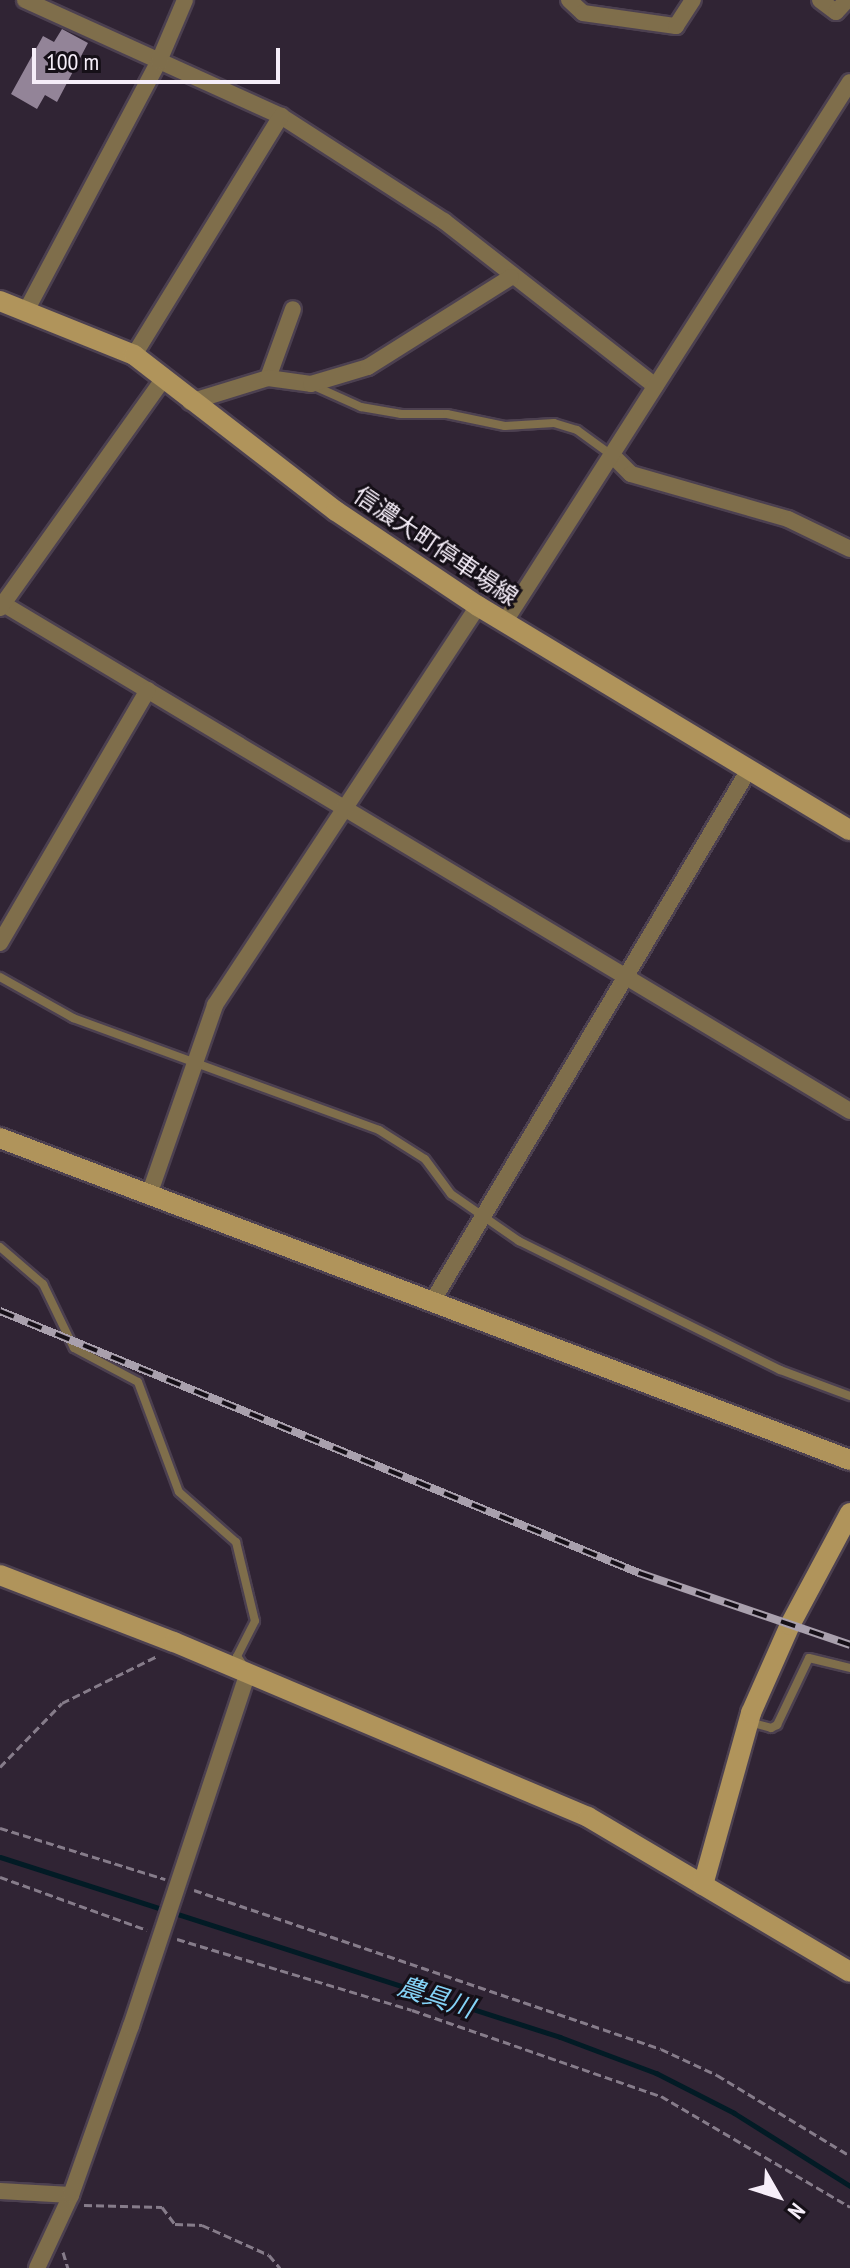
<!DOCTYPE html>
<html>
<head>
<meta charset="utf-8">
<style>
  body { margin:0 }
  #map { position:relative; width:850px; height:2268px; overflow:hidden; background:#302434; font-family:"PT Sans Narrow","Noto Sans JP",sans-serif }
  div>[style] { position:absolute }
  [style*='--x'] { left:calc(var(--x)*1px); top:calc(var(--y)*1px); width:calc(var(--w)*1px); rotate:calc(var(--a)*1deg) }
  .stream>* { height:5px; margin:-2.5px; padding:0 2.5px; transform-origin:2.5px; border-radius:2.5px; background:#021b25 }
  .building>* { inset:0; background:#938498 }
  .path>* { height:3px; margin-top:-1.5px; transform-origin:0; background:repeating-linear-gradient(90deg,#867c8a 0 8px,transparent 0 12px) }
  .roads { filter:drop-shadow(2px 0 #4c4050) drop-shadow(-2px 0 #4c4050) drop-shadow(0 2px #4c4050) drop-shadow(0 -2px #4c4050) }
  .lane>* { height:8px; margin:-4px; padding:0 4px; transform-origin:4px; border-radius:4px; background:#7f6e4b }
  .street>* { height:16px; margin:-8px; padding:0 8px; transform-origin:8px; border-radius:8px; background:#7f6e4b }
  .secondary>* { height:20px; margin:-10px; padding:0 10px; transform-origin:10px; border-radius:10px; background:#b0945b }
  .rail>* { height:8px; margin-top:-4px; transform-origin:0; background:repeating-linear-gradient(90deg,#150f17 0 15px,#a9a0ad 0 30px); box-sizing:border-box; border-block:2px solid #a9a0ad }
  span { translate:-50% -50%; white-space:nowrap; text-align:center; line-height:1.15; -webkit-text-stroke:6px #150f17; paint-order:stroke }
  .street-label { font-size:24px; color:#f6eef9 }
  .water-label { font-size:26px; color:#84d2f6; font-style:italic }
  .north { position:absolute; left:738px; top:2156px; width:80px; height:80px; -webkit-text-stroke:6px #150f17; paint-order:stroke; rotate:129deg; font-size:22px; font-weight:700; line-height:32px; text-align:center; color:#f6eef9 }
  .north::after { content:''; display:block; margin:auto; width:28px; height:36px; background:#f6eef9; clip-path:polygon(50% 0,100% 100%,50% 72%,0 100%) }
  .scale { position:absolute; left:32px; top:48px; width:248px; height:36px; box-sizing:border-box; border:4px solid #f6eef9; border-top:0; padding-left:10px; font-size:24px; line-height:28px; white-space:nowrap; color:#f6eef9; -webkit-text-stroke:6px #150f17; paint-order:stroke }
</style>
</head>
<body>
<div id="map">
  <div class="stream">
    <div style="--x:0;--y:1857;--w:588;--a:17.82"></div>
    <div style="--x:560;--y:2037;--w:103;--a:20.6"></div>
    <div style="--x:656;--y:2073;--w:88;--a:27.1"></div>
    <div style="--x:734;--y:2113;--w:137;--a:32.2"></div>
  </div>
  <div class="building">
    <div style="clip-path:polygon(62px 29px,88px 43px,57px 102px,45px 95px,37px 109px,11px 94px,43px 36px,54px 42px)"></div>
  </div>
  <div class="path">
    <div style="--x:0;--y:1767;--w:89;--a:-45.9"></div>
    <div style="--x:62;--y:1703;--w:106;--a:-26.3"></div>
    <div style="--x:0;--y:1828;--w:173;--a:17.2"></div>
    <div style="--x:0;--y:1877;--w:156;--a:19.8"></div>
    <div style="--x:194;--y:1890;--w:493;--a:18.8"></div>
    <div style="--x:661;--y:2049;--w:62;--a:24.9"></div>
    <div style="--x:717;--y:2075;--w:156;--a:31.3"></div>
    <div style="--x:177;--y:1939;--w:245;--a:16.8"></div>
    <div style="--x:412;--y:2010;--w:263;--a:19.1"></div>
    <div style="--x:661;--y:2096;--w:219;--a:30.4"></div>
    <div style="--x:84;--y:2205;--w:78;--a:1.5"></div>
    <div style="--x:162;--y:2207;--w:21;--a:53"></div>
    <div style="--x:175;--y:2224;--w:27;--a:2"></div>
    <div style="--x:202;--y:2225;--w:73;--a:24.1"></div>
    <div style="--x:269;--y:2255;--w:17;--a:50"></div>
    <div style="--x:63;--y:2252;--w:17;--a:73"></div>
  </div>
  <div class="roads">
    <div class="lane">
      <div style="--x:312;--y:385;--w:54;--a:24.2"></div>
      <div style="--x:361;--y:407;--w:41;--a:9.9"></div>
      <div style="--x:401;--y:414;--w:46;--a:0"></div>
      <div style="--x:447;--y:414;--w:59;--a:11.7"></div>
      <div style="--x:505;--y:426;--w:49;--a:-3.5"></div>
      <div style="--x:554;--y:423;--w:24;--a:17"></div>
      <div style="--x:577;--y:430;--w:46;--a:36.1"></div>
      <div style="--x:0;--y:977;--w:84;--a:29.3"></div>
      <div style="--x:73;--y:1018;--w:326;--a:20.1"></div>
      <div style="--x:379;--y:1130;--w:54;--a:32.2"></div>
      <div style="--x:425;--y:1159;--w:44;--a:53.4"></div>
      <div style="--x:451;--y:1194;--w:83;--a:34.7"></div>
      <div style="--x:519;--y:1241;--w:291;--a:26.3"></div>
      <div style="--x:780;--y:1370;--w:75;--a:20.4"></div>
      <div style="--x:0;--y:1247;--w:57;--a:40.7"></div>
      <div style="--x:43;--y:1284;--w:71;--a:64.2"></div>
      <div style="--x:74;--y:1348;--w:72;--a:28"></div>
      <div style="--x:138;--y:1382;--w:117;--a:69.6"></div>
      <div style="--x:179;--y:1492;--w:76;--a:41.3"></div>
      <div style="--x:236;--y:1542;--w:81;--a:76.5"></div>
      <div style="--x:255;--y:1621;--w:39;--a:117"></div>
      <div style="--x:237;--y:1656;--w:11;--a:56"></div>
      <div style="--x:749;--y:1722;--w:23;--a:15"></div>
      <div style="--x:771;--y:1728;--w:7;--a:-27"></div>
      <div style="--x:777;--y:1725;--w:74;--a:-64.5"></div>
      <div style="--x:809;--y:1658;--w:42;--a:13.7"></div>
    </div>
    <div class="street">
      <div style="--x:25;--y:0;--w:281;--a:24.4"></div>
      <div style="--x:281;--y:116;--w:194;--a:32.8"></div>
      <div style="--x:444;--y:221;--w:268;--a:38"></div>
      <div style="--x:569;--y:0;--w:19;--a:43"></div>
      <div style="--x:583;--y:13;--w:94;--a:8"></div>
      <div style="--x:676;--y:26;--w:31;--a:-57"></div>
      <div style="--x:820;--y:0;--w:20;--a:37"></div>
      <div style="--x:836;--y:12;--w:16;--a:-47"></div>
      <div style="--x:26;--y:311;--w:283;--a:-62"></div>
      <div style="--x:159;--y:61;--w:66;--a:-66.9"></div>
      <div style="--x:134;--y:355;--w:281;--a:-58.4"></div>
      <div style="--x:268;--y:378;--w:73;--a:-70.1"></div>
      <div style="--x:190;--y:402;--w:82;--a:-17.1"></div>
      <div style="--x:268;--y:378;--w:43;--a:7.9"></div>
      <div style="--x:311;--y:384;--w:59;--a:-16.6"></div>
      <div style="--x:368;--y:367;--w:169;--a:-32.2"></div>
      <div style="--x:614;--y:457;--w:24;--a:45"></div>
      <div style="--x:631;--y:474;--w:163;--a:16"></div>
      <div style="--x:788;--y:519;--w:69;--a:25.8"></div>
      <div style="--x:0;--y:602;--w:991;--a:30.91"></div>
      <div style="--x:0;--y:608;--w:279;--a:-54.5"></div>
      <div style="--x:504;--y:623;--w:642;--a:-57.4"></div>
      <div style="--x:0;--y:943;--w:293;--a:-59.7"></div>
      <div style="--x:149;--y:1195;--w:201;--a:-70.8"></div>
      <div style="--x:215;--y:1005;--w:478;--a:-56.6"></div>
      <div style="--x:432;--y:1302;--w:618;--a:-59.24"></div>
      <div style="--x:0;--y:2191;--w:71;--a:3.2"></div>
      <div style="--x:37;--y:2268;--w:81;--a:-65"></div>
      <div style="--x:71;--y:2195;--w:179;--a:-70.5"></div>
      <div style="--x:131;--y:2026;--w:372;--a:-71.7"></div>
    </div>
    <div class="secondary">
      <div style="--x:0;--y:301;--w:144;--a:21.9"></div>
      <div style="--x:134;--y:355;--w:255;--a:37.7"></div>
      <div style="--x:336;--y:511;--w:171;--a:33.8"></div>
      <div style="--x:478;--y:606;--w:434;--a:31.1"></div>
      <div style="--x:0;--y:1138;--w:909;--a:20.75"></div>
      <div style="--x:0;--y:1575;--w:186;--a:21.1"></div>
      <div style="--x:174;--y:1642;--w:449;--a:22.9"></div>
      <div style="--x:588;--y:1817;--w:304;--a:30.6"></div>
      <div style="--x:703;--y:1885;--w:179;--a:-74.4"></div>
      <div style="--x:751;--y:1713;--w:96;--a:-66.1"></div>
      <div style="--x:790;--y:1625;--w:127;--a:-61.8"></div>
    </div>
  </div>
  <div class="rail">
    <div style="--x:0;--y:1311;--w:691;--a:22.29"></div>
    <div style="--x:639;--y:1573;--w:223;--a:18.8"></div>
  </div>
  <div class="street-label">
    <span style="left:436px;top:546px;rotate:34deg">信濃大町停車場線</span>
  </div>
  <div class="water-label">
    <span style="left:436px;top:1997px;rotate:18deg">農具川</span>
  </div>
  <div class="north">N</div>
  <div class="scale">100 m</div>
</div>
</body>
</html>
